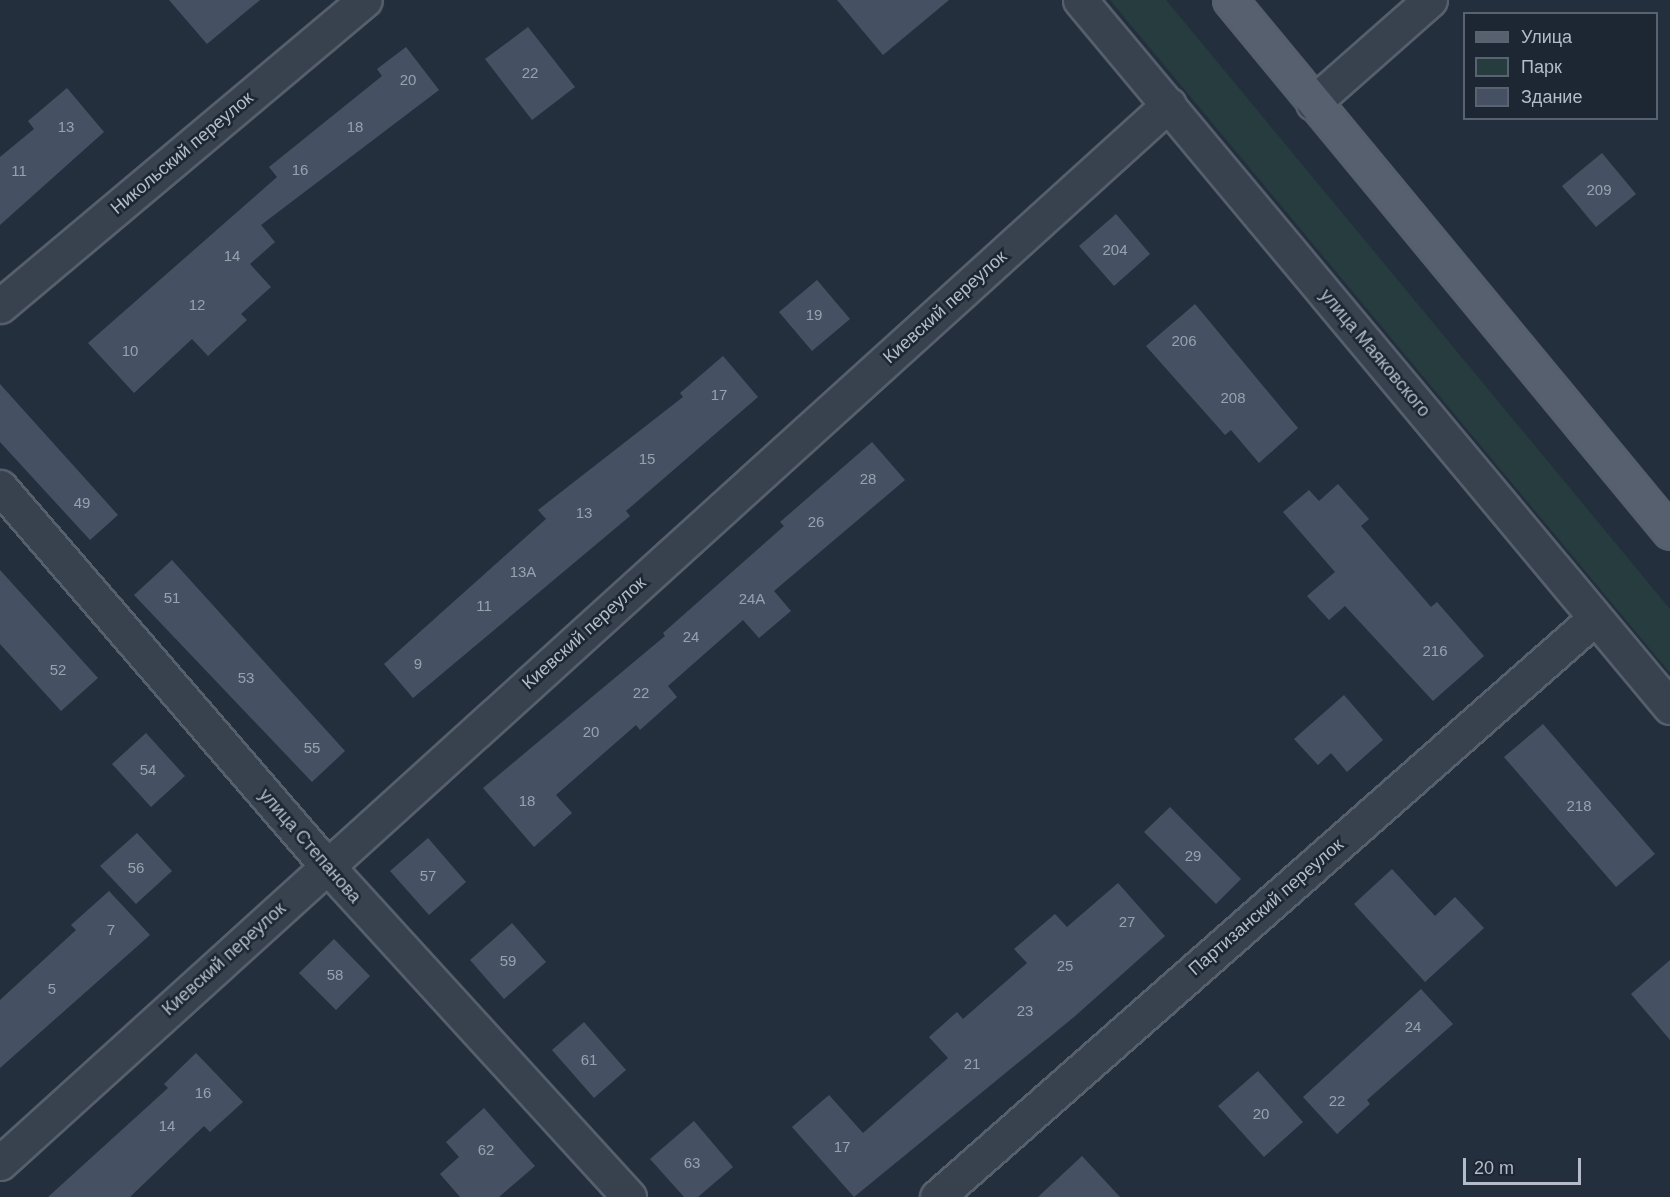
<!DOCTYPE html>
<html>
<head>
<meta charset="utf-8">
<style>
  body { margin:0 }
  #map { position:relative; width:1670px; height:1197px; overflow:hidden; background:#242f3e; font-family:Helvetica,sans-serif }
  div>[style] { position:absolute }
  [style*='--x'] { left:calc(var(--x)*1px); top:calc(var(--y)*1px); width:calc(var(--w)*1px); rotate:calc(var(--a)*1deg) }
  .green>* { inset:0; background:#263c3f }
  .building>* { inset:0; background:#455162 }
  .roads { filter:drop-shadow(2px 0 #565f6c) drop-shadow(-2px 0 #565f6c) drop-shadow(0 2px #565f6c) drop-shadow(0 -2px #565f6c) }
  .minor>* { height:33px; margin:-16.5px; padding:0 16.5px; transform-origin:16.5px; border-radius:16.5px; background:#38414e }
  .major>* { height:33px; margin:-16.5px; padding:0 16.5px; transform-origin:16.5px; border-radius:16.5px; background:#56606e }
  span { translate:-50% -50%; white-space:nowrap; text-align:center; line-height:1.15; -webkit-text-stroke:5px #1d2633; paint-order:stroke }
  .number-label { font-size:15px; color:#98a1af }
  .number-label span { -webkit-text-stroke-width:0 }
  .street-label { font-size:18px; color:#b4bcc9 }
  .legend { position:absolute; left:1463px; top:12px; width:195px; height:108px; box-sizing:border-box; background:#1d2633; border:2px solid #59626f; margin:0; padding:8px 10px; list-style:none; font-size:18px; color:#b4bcc9 }
  .legend li { display:flex; align-items:center; gap:12px; height:30px }
  .legend b { width:30px; border:2px solid #59626f }
  .scale { position:absolute; left:1463px; top:1158px; width:118px; height:27px; box-sizing:border-box; border:3px solid #b4bcc9; border-top:0; padding-left:8px; font-size:18px; line-height:21px; white-space:nowrap; color:#b4bcc9; -webkit-text-stroke:4px #1d2633; paint-order:stroke }
</style>
</head>
<body>
<div id="map">
  <div class="green">
    <div style="clip-path:polygon(1110px 0,1166px 0,1670px 609px,1670px 673px)"></div>
  </div>
  <div class="building">
    <div style="clip-path:polygon(169px 0,260px 0,207px 44px)"></div>
    <div style="clip-path:polygon(837px 0,949px 0,883px 55px)"></div>
    <div style="clip-path:polygon(528px 27px,575px 87px,532px 120px,485px 59px)"></div>
    <div style="clip-path:polygon(406px 47px,439px 90px,261px 225px,275px 242px,250px 264px,271px 287px,241px 314px,247px 320px,208px 356px,192px 339px,134px 393px,88px 343px,277px 177px,269px 167px,382px 76px,377px 69px)"></div>
    <div style="clip-path:polygon(67px 88px,104px 132px,0 225px,0 157px,34px 129px,28px 121px)"></div>
    <div style="clip-path:polygon(1602px 153px,1636px 194px,1596px 227px,1562px 186px)"></div>
    <div style="clip-path:polygon(1116px 214px,1150px 254px,1114px 286px,1079px 246px)"></div>
    <div style="clip-path:polygon(817px 280px,850px 319px,812px 351px,779px 312px)"></div>
    <div style="clip-path:polygon(1195px 304px,1298px 428px,1259px 463px,1231px 430px,1225px 435px,1146px 346px)"></div>
    <div style="clip-path:polygon(723px 356px,758px 397px,626px 511px,630px 516px,413px 698px,384px 664px,546px 519px,538px 510px,683px 397px,680px 393px)"></div>
    <div style="clip-path:polygon(0 384px,118px 515px,90px 540px,0 442px)"></div>
    <div style="clip-path:polygon(872px 442px,905px 480px,774px 591px,791px 611px,759px 638px,743px 620px,668px 686px,677px 697px,640px 730px,636px 725px,556px 795px,572px 813px,534px 847px,483px 788px,665px 636px,663px 633px,784px 526px,780px 522px)"></div>
    <div style="clip-path:polygon(1338px 484px,1369px 519px,1361px 526px,1431px 607px,1437px 602px,1484px 656px,1433px 701px,1345px 606px,1329px 620px,1307px 596px,1335px 572px,1283px 512px,1309px 490px,1319px 501px)"></div>
    <div style="clip-path:polygon(172px 560px,345px 751px,312px 782px,134px 595px)"></div>
    <div style="clip-path:polygon(0 570px,98px 678px,61px 711px,0 644px)"></div>
    <div style="clip-path:polygon(1344px 695px,1383px 740px,1347px 772px,1331px 753px,1318px 765px,1294px 739px)"></div>
    <div style="clip-path:polygon(1543px 724px,1655px 854px,1616px 887px,1504px 757px)"></div>
    <div style="clip-path:polygon(146px 733px,185px 776px,151px 807px,112px 764px)"></div>
    <div style="clip-path:polygon(1170px 807px,1241px 879px,1216px 904px,1144px 832px)"></div>
    <div style="clip-path:polygon(137px 833px,172px 871px,136px 904px,100px 866px)"></div>
    <div style="clip-path:polygon(428px 838px,466px 882px,429px 915px,390px 871px)"></div>
    <div style="clip-path:polygon(1392px 869px,1435px 916px,1455px 897px,1484px 928px,1425px 982px,1354px 904px)"></div>
    <div style="clip-path:polygon(1118px 883px,1165px 936px,1074px 1017px,854px 1197px,792px 1127px,829px 1095px,863px 1133px,948px 1058px,929px 1037px,957px 1012px,963px 1019px,1027px 963px,1014px 949px,1055px 914px,1067px 927px)"></div>
    <div style="clip-path:polygon(109px 891px,150px 935px,0 1068px,0 1000px,76px 930px,71px 925px)"></div>
    <div style="clip-path:polygon(512px 923px,546px 962px,504px 999px,470px 960px)"></div>
    <div style="clip-path:polygon(334px 939px,370px 976px,336px 1010px,299px 973px)"></div>
    <div style="clip-path:polygon(1670px 960px,1670px 1040px,1631px 994px)"></div>
    <div style="clip-path:polygon(1421px 989px,1453px 1024px,1367px 1100px,1370px 1104px,1337px 1134px,1303px 1097px)"></div>
    <div style="clip-path:polygon(584px 1022px,626px 1070px,594px 1098px,552px 1050px)"></div>
    <div style="clip-path:polygon(196px 1053px,243px 1102px,210px 1132px,204px 1126px,130px 1197px,48px 1197px,168px 1088px,164px 1084px)"></div>
    <div style="clip-path:polygon(1258px 1071px,1303px 1122px,1264px 1157px,1218px 1106px)"></div>
    <div style="clip-path:polygon(484px 1108px,535px 1166px,499px 1197px,460px 1197px,440px 1174px,459px 1157px,446px 1142px)"></div>
    <div style="clip-path:polygon(694px 1121px,733px 1167px,698px 1197px,684px 1197px,650px 1159px)"></div>
    <div style="clip-path:polygon(1082px 1156px,1120px 1197px,1038px 1197px)"></div>
  </div>
  <div class="roads">
    <div class="minor">
      <div style="--x:1080;--y:0;--w:921;--a:50.15"></div>
      <div style="--x:1313;--y:103;--w:156;--a:-41.4"></div>
      <div style="--x:0;--y:306;--w:476;--a:-40"></div>
      <div style="--x:0;--y:487;--w:501;--a:49.21"></div>
      <div style="--x:327;--y:866;--w:448;--a:47.6"></div>
      <div style="--x:0;--y:1163;--w:1577;--a:-42.17"></div>
      <div style="--x:937;--y:1197;--w:876;--a:-41.35"></div>
    </div>
    <div class="major">
      <div style="--x:1230;--y:0;--w:690;--a:50.41"></div>
    </div>
  </div>
  <div class="number-label">
    <span style="left:530px;top:73px">22</span>
    <span style="left:408px;top:80px">20</span>
    <span style="left:66px;top:127px">13</span>
    <span style="left:355px;top:127px">18</span>
    <span style="left:300px;top:170px">16</span>
    <span style="left:19px;top:171px">11</span>
    <span style="left:1599px;top:190px">209</span>
    <span style="left:1115px;top:250px">204</span>
    <span style="left:232px;top:256px">14</span>
    <span style="left:197px;top:305px">12</span>
    <span style="left:814px;top:315px">19</span>
    <span style="left:1184px;top:341px">206</span>
    <span style="left:130px;top:351px">10</span>
    <span style="left:719px;top:395px">17</span>
    <span style="left:1233px;top:398px">208</span>
    <span style="left:647px;top:459px">15</span>
    <span style="left:868px;top:479px">28</span>
    <span style="left:82px;top:503px">49</span>
    <span style="left:584px;top:513px">13</span>
    <span style="left:816px;top:522px">26</span>
    <span style="left:523px;top:572px">13А</span>
    <span style="left:172px;top:598px">51</span>
    <span style="left:752px;top:599px">24А</span>
    <span style="left:484px;top:606px">11</span>
    <span style="left:691px;top:637px">24</span>
    <span style="left:1435px;top:651px">216</span>
    <span style="left:418px;top:664px">9</span>
    <span style="left:58px;top:670px">52</span>
    <span style="left:246px;top:678px">53</span>
    <span style="left:641px;top:693px">22</span>
    <span style="left:591px;top:732px">20</span>
    <span style="left:312px;top:748px">55</span>
    <span style="left:148px;top:770px">54</span>
    <span style="left:527px;top:801px">18</span>
    <span style="left:1579px;top:806px">218</span>
    <span style="left:1193px;top:856px">29</span>
    <span style="left:136px;top:868px">56</span>
    <span style="left:428px;top:876px">57</span>
    <span style="left:1127px;top:922px">27</span>
    <span style="left:111px;top:930px">7</span>
    <span style="left:508px;top:961px">59</span>
    <span style="left:1065px;top:966px">25</span>
    <span style="left:335px;top:975px">58</span>
    <span style="left:52px;top:989px">5</span>
    <span style="left:1025px;top:1011px">23</span>
    <span style="left:1413px;top:1027px">24</span>
    <span style="left:589px;top:1060px">61</span>
    <span style="left:972px;top:1064px">21</span>
    <span style="left:203px;top:1093px">16</span>
    <span style="left:1337px;top:1101px">22</span>
    <span style="left:1261px;top:1114px">20</span>
    <span style="left:167px;top:1126px">14</span>
    <span style="left:842px;top:1147px">17</span>
    <span style="left:486px;top:1150px">62</span>
    <span style="left:692px;top:1163px">63</span>
  </div>
  <div class="street-label">
    <span style="left:182px;top:153px;rotate:-40deg">Никольский переулок</span>
    <span style="left:945px;top:307px;rotate:-42deg">Киевский переулок</span>
    <span style="left:1375px;top:353px;rotate:50deg">улица Маяковского</span>
    <span style="left:584px;top:633px;rotate:-42deg">Киевский переулок</span>
    <span style="left:310px;top:846px;rotate:49deg">улица Степанова</span>
    <span style="left:1266px;top:907px;rotate:-41deg">Партизанский переулок</span>
    <span style="left:224px;top:959px;rotate:-42deg">Киевский переулок</span>
  </div>
  <ul class="legend">
  <li><b style="height:8px;background:#56606e"></b>Улица</li>
  <li><b style="height:16px;background:#263c3f"></b>Парк</li>
  <li><b style="height:16px;background:#455162"></b>Здание</li>
  </ul>
  <div class="scale">20 m</div>
</div>
</body>
</html>
